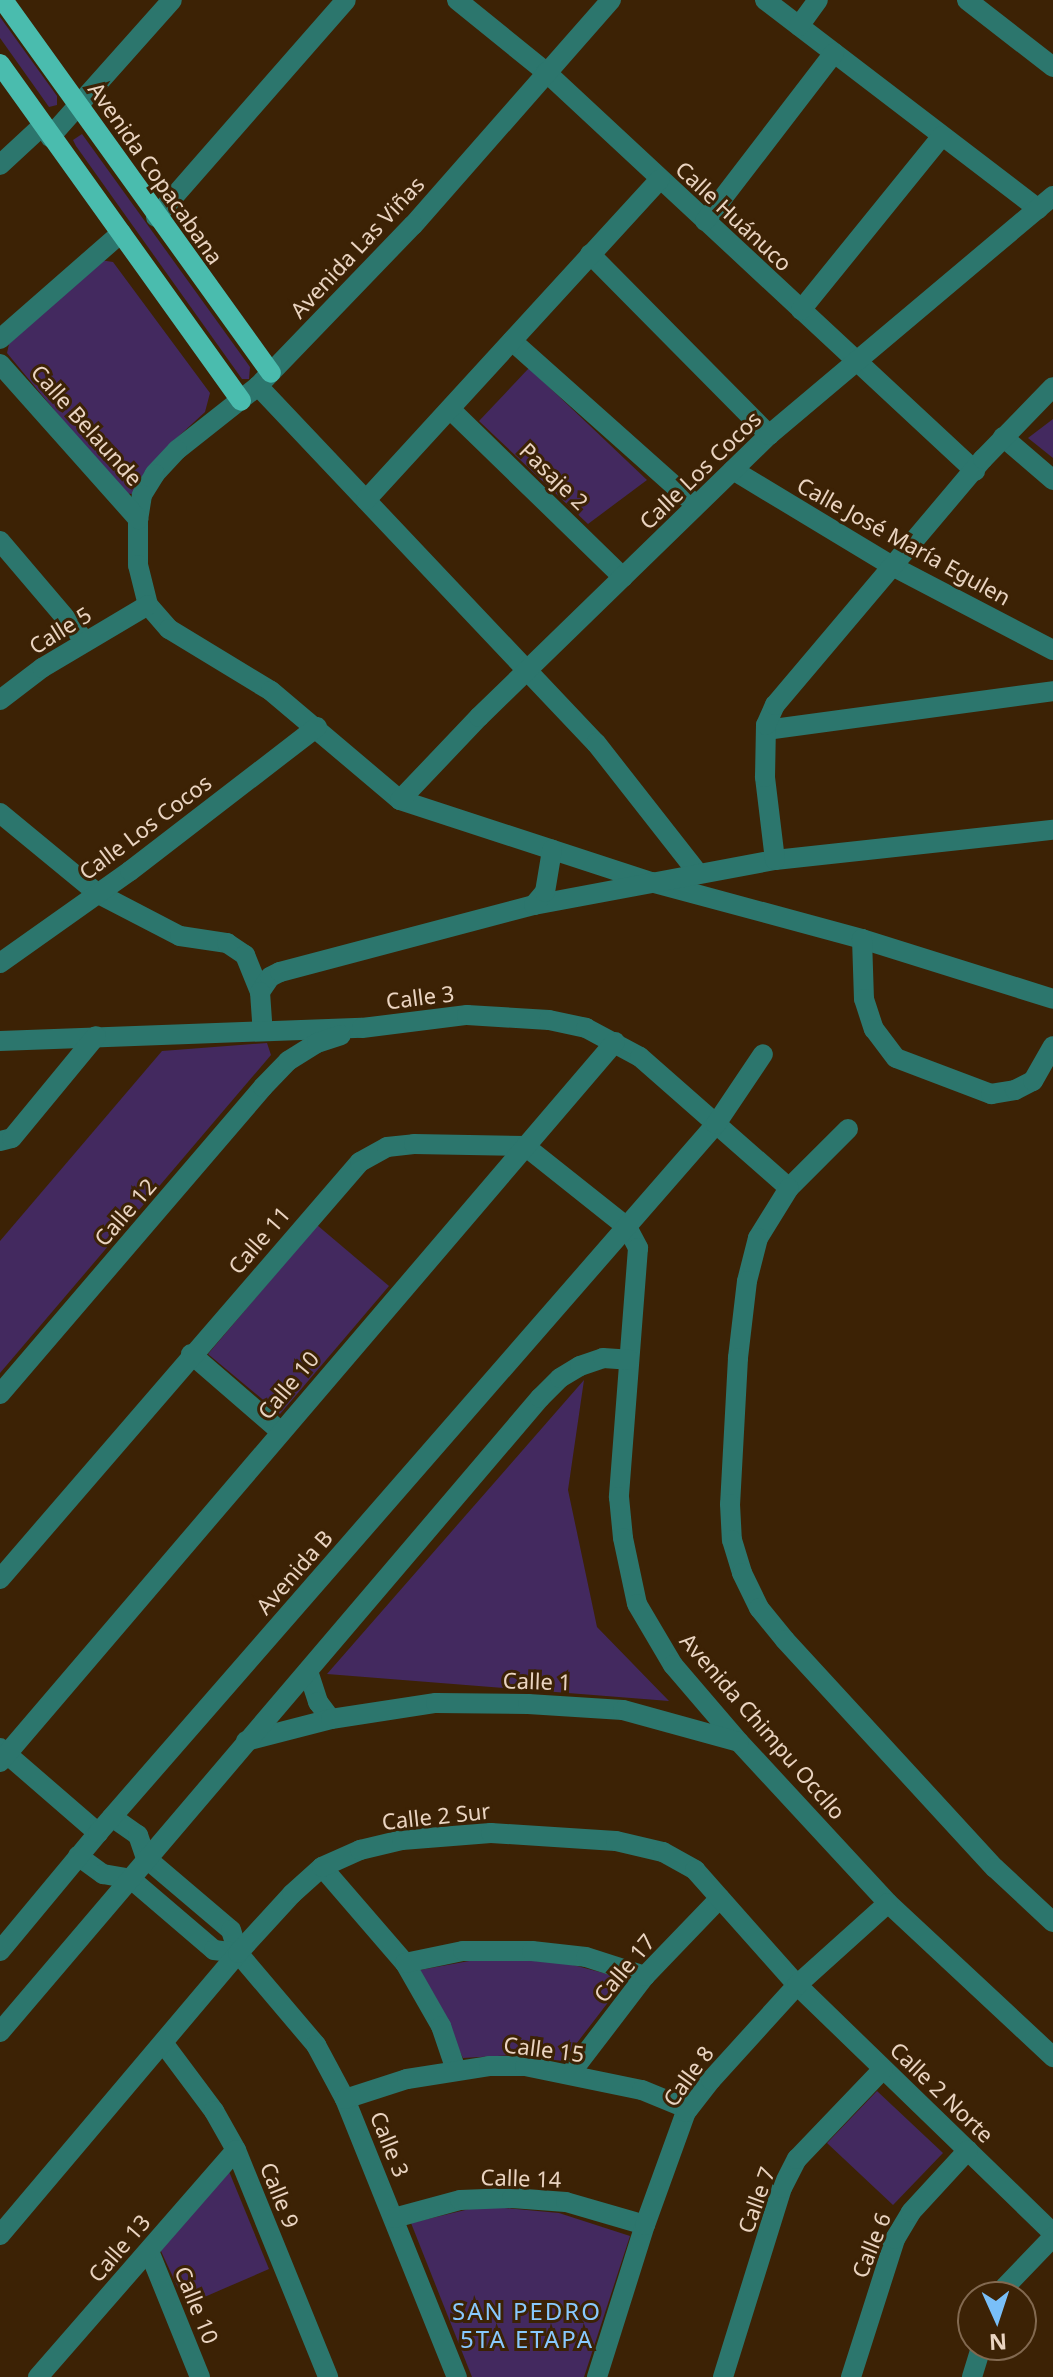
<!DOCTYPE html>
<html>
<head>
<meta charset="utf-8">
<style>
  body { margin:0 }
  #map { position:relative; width:1053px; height:2377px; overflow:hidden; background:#3c2205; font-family:"Noto Sans",sans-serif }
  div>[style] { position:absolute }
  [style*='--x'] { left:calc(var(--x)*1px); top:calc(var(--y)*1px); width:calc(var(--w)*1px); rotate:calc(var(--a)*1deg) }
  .green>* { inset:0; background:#43295f }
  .minor>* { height:20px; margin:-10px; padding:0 10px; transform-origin:10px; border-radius:10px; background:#2c766d }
  .major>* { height:20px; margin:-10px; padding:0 10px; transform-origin:10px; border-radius:10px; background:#4abcae }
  span { translate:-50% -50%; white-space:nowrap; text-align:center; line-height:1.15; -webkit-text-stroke:6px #3c2205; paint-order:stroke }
  .street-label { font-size:22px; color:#ead4c1 }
  .neighbourhood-label { font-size:24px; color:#88c9fe; letter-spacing:2px }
  .north { position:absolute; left:957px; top:2281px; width:80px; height:80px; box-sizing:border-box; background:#3c2205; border:2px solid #826950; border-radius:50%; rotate:177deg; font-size:22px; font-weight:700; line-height:32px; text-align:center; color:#ead4c1 }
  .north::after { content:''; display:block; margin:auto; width:28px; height:36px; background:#79bff8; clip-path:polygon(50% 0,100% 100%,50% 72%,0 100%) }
</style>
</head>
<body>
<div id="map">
  <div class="green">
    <div style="clip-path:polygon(0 17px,57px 96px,57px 105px,49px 107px,0 38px)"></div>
    <div style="clip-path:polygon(82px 134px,250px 367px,249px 379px,242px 379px,76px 146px,73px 140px)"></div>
    <div style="clip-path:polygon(100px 260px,113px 262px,210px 393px,205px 412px,168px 446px,132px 494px,123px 493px,7px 353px,9px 344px)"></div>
    <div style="clip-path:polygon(529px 368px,647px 480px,588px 524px,479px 421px)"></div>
    <div style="clip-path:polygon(1053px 419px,1053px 458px,1028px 438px)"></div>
    <div style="clip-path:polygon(267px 1043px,271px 1055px,0 1373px,0 1241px,162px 1051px)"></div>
    <div style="clip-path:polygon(317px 1225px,389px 1286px,280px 1414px,208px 1354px)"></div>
    <div style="clip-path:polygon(584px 1380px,568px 1490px,597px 1627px,669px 1701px,327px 1674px)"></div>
    <div style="clip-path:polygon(480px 1959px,562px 1962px,626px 1979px,563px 2061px,515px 2055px,463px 2058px,420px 1970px)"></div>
    <div style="clip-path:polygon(877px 2091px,943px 2153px,893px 2205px,827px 2143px)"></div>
    <div style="clip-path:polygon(228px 2169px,269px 2269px,186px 2305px,160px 2249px)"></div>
    <div style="clip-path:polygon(482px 2206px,559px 2213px,630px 2236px,584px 2377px,472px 2377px,411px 2223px)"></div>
  </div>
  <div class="minor">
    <div style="--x:457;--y:0;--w:114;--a:39"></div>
    <div style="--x:546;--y:72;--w:586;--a:42.92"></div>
    <div style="--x:611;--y:0;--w:300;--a:131.3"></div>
    <div style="--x:413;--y:225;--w:223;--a:133.9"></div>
    <div style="--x:258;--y:386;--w:103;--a:141.7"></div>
    <div style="--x:177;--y:450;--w:33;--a:133"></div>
    <div style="--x:155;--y:474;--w:25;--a:122"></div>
    <div style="--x:142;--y:495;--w:24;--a:99"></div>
    <div style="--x:138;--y:519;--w:46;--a:90"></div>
    <div style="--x:138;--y:565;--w:41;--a:76"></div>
    <div style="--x:148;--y:605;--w:32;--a:49"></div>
    <div style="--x:169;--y:629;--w:119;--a:31.3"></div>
    <div style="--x:271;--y:691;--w:169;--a:40.2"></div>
    <div style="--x:400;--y:800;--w:264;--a:18.1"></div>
    <div style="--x:651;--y:882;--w:219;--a:15.1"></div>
    <div style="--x:862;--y:939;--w:200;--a:17.4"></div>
    <div style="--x:765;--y:0;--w:344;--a:37.4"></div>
    <div style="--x:967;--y:0;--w:109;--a:37.9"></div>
    <div style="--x:799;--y:26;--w:32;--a:-54"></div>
    <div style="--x:50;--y:137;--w:183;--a:-48.3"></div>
    <div style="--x:0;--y:165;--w:59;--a:-42.9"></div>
    <div style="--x:156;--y:217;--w:288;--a:-48.8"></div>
    <div style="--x:705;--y:221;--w:212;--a:-52.5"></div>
    <div style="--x:590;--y:254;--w:255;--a:45.3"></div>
    <div style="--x:801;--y:310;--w:224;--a:-51"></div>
    <div style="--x:0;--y:339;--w:161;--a:-41.2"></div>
    <div style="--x:512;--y:341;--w:246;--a:41.7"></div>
    <div style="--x:0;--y:364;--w:208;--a:48.3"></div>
    <div style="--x:258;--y:386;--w:492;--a:46.6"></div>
    <div style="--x:596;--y:743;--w:165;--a:51.9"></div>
    <div style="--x:451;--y:410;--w:240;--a:44.2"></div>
    <div style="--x:1003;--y:437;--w:66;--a:40.7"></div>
    <div style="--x:733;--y:470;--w:188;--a:31.1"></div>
    <div style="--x:894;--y:567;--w:179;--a:27.6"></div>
    <div style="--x:366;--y:500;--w:435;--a:-47.5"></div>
    <div style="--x:0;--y:541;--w:131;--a:49.6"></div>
    <div style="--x:0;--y:700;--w:53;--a:-37.3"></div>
    <div style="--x:42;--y:668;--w:123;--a:-30.7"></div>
    <div style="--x:766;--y:730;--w:290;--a:-7.7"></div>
    <div style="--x:400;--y:800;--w:115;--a:-46.4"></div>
    <div style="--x:479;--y:717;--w:405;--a:-44.2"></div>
    <div style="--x:769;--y:435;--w:371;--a:-40.1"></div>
    <div style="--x:0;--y:813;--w:126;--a:39.5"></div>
    <div style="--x:97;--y:893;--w:93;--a:27.4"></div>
    <div style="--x:180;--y:936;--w:48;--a:8.5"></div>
    <div style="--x:227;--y:943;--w:22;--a:34"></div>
    <div style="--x:245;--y:955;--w:40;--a:68"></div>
    <div style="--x:260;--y:992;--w:18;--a:-56"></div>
    <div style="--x:270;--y:977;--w:11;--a:-27"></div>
    <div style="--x:280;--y:972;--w:263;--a:-14.8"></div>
    <div style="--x:534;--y:905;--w:245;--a:-10.6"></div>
    <div style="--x:775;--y:860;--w:280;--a:-6.2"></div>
    <div style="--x:775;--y:860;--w:84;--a:-96.9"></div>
    <div style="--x:765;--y:777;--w:52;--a:-88.9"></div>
    <div style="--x:766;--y:725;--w:22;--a:-66"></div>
    <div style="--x:775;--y:705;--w:322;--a:-49.8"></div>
    <div style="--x:983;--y:459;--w:100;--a:-45.8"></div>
    <div style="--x:534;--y:905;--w:17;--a:-50"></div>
    <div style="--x:545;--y:892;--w:43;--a:-80.5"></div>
    <div style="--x:862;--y:939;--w:60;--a:88.1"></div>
    <div style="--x:864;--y:999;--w:32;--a:72"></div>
    <div style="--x:874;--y:1029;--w:36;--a:53"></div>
    <div style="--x:896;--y:1058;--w:102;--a:20.8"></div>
    <div style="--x:991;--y:1094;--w:24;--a:-9"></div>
    <div style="--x:1015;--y:1090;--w:20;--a:-27"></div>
    <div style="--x:1033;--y:1081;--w:40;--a:-60.3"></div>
    <div style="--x:0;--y:963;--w:159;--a:-35.3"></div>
    <div style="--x:130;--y:871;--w:236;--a:-37.6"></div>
    <div style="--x:260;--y:992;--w:39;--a:86"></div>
    <div style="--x:0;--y:1041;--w:362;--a:-2.1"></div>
    <div style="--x:362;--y:1028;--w:106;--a:-7.1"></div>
    <div style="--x:467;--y:1015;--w:82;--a:3.5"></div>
    <div style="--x:549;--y:1020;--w:38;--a:12"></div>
    <div style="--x:586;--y:1028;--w:61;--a:28.2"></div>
    <div style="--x:640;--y:1057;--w:198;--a:41.3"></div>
    <div style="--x:848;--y:1129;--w:83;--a:135"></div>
    <div style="--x:789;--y:1188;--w:59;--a:121.8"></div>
    <div style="--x:758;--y:1238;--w:44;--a:104.3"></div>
    <div style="--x:747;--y:1281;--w:78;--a:96.7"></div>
    <div style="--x:738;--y:1358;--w:146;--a:93.1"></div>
    <div style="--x:730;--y:1504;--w:36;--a:87"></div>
    <div style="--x:732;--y:1540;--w:34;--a:73"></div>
    <div style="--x:742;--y:1573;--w:39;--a:64"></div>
    <div style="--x:759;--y:1608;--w:41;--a:50.9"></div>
    <div style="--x:785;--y:1640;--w:310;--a:47.4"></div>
    <div style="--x:995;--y:1868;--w:79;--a:43"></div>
    <div style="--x:0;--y:1141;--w:12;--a:-14"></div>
    <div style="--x:12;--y:1138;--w:132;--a:-50.5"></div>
    <div style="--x:191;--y:1354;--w:118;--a:40.9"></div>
    <div style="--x:0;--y:1394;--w:404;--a:-49.4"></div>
    <div style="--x:263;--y:1087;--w:36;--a:-46"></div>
    <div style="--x:288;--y:1061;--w:34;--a:-32"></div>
    <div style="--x:317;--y:1043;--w:25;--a:-18"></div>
    <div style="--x:0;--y:1579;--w:551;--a:-49.2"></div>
    <div style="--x:360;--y:1162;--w:31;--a:-29"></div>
    <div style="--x:387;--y:1147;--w:27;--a:-6"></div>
    <div style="--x:414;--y:1144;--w:111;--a:1"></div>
    <div style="--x:525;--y:1146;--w:130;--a:38.5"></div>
    <div style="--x:627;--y:1227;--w:24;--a:62"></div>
    <div style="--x:638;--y:1248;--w:250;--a:94.4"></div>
    <div style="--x:619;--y:1497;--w:41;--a:84.4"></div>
    <div style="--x:623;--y:1538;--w:67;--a:78"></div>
    <div style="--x:637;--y:1604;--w:71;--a:59.5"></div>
    <div style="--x:673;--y:1665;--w:101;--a:49.4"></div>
    <div style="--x:739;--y:1742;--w:219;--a:47.2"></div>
    <div style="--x:888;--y:1903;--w:226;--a:43"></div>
    <div style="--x:308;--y:1671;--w:33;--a:72"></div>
    <div style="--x:318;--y:1702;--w:21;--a:53"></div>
    <div style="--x:246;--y:1741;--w:88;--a:-14.5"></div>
    <div style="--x:331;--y:1719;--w:106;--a:-8.7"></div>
    <div style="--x:436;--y:1703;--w:92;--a:0.6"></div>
    <div style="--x:528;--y:1704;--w:95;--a:3.6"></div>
    <div style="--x:623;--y:1710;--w:120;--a:15.4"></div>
    <div style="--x:0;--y:1748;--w:130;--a:40.9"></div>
    <div style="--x:0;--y:1762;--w:947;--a:-49.5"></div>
    <div style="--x:112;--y:1817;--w:32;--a:35"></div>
    <div style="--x:138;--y:1835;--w:24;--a:71"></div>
    <div style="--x:146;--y:1858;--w:111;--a:40.3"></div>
    <div style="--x:231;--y:1930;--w:24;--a:73"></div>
    <div style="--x:238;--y:1953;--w:121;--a:49.7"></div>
    <div style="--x:316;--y:2045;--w:61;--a:61.8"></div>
    <div style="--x:345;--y:2099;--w:300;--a:68.1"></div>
    <div style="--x:78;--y:1856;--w:31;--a:36"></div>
    <div style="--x:103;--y:1874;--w:28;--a:10"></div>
    <div style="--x:131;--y:1879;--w:109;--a:40.5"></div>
    <div style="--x:214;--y:1950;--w:24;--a:7"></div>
    <div style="--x:322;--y:1867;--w:127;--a:49.2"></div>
    <div style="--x:405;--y:1963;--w:73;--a:60.3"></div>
    <div style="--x:441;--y:2026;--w:46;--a:71.2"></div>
    <div style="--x:0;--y:1951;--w:153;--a:-50.3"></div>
    <div style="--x:98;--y:1833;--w:941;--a:-48.92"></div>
    <div style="--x:716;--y:1124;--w:84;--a:-56.1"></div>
    <div style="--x:405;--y:1963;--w:59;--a:-11.7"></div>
    <div style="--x:463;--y:1951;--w:69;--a:0"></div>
    <div style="--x:532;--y:1951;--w:54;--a:6.3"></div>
    <div style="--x:586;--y:1957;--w:62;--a:17.9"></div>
    <div style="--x:0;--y:2032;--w:833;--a:-49.58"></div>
    <div style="--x:540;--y:1398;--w:28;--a:-45"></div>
    <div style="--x:560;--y:1378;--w:23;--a:-31"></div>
    <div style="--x:580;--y:1366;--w:24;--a:-19"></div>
    <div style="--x:603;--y:1358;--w:26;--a:4"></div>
    <div style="--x:164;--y:2044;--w:84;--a:53.3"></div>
    <div style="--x:214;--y:2111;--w:45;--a:60.6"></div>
    <div style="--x:236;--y:2150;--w:245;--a:67.9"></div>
    <div style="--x:570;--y:2074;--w:123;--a:-52.6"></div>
    <div style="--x:645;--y:1976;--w:108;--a:-46.1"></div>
    <div style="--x:345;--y:2099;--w:65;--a:-17.9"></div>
    <div style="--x:407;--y:2079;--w:83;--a:-9"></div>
    <div style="--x:489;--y:2066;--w:36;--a:0"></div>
    <div style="--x:525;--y:2066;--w:119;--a:11.6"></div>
    <div style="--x:642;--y:2090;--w:50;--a:22.4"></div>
    <div style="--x:394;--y:2218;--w:68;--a:-15.3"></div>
    <div style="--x:460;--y:2200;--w:52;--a:-2.2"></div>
    <div style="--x:512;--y:2198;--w:54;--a:4.2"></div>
    <div style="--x:566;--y:2202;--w:82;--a:16.2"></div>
    <div style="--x:0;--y:2235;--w:369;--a:-49.8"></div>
    <div style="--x:238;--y:1953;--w:80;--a:-47.5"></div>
    <div style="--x:292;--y:1894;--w:40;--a:-42"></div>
    <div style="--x:322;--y:1867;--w:42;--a:-24.1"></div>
    <div style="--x:360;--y:1850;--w:43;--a:-13.4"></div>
    <div style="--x:402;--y:1840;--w:89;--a:-4.5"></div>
    <div style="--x:491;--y:1833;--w:125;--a:3.7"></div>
    <div style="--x:616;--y:1841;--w:48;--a:13.2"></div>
    <div style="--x:663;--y:1852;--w:37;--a:29"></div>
    <div style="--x:695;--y:1870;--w:154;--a:48.4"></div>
    <div style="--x:797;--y:1985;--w:356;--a:44.1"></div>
    <div style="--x:149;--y:2251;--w:136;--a:68"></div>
    <div style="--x:1000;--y:2297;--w:11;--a:-63"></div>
    <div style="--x:1005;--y:2287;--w:69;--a:-46.2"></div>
    <div style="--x:38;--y:2377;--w:301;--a:-48.9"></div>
    <div style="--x:597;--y:2377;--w:159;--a:-72.5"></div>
    <div style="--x:645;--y:2225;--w:120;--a:-70.1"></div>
    <div style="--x:686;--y:2112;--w:41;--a:-52"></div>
    <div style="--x:711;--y:2080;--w:128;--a:-47.8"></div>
    <div style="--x:797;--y:1985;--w:122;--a:-42"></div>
    <div style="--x:723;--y:2377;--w:198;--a:-72.7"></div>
    <div style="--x:782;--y:2188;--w:33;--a:-63"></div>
    <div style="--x:797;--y:2159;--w:124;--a:-46.3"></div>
    <div style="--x:851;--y:2377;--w:145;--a:-72.3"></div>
    <div style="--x:895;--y:2239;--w:31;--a:-59"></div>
    <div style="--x:911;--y:2212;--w:84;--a:-47.4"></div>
    <div style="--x:972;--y:2377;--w:34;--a:-73"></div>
  </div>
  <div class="major">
    <div style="--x:3;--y:0;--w:459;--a:54.3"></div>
    <div style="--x:0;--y:64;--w:414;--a:54.4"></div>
  </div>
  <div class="street-label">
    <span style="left:156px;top:173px;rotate:55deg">Avenida Copacabana</span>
    <span style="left:734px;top:216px;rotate:43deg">Calle Huánuco</span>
    <span style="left:357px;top:247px;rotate:-47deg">Avenida Las Viñas</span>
    <span style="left:87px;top:425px;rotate:48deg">Calle Belaunde</span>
    <span style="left:700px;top:470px;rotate:-44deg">Calle Los Cocos</span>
    <span style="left:554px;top:476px;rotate:44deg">Pasaje 2</span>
    <span style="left:904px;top:541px;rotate:29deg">Calle José María Egulen</span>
    <span style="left:60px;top:630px;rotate:-32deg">Calle 5</span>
    <span style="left:145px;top:827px;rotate:-37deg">Calle Los Cocos</span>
    <span style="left:420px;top:997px;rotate:-7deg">Calle 3</span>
    <span style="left:125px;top:1212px;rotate:-49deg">Calle 12</span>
    <span style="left:259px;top:1240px;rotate:-49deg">Calle 11</span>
    <span style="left:288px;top:1385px;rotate:-50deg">Calle 10</span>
    <span style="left:294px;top:1572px;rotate:-49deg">Avenida B</span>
    <span style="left:537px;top:1681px;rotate:2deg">Calle 1</span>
    <span style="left:763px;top:1726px;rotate:49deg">Avenida Chimpu Occllo</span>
    <span style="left:436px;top:1816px;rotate:-6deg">Calle 2 Sur</span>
    <span style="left:624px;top:1968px;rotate:-50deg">Calle 17</span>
    <span style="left:544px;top:2049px;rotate:7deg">Calle 15</span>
    <span style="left:688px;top:2076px;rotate:-54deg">Calle 8</span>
    <span style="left:942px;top:2092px;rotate:44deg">Calle 2 Norte</span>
    <span style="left:390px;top:2144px;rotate:68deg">Calle 3</span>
    <span style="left:521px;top:2178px;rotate:2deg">Calle 14</span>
    <span style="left:280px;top:2195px;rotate:68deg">Calle 9</span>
    <span style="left:756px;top:2200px;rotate:-70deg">Calle 7</span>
    <span style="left:871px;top:2245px;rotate:-68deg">Calle 6</span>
    <span style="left:119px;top:2248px;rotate:-49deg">Calle 13</span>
    <span style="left:197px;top:2305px;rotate:68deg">Calle 10</span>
  </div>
  <div class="neighbourhood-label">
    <span style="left:527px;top:2325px">SAN PEDRO<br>5TA ETAPA</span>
  </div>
  <div class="north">N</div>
</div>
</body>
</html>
